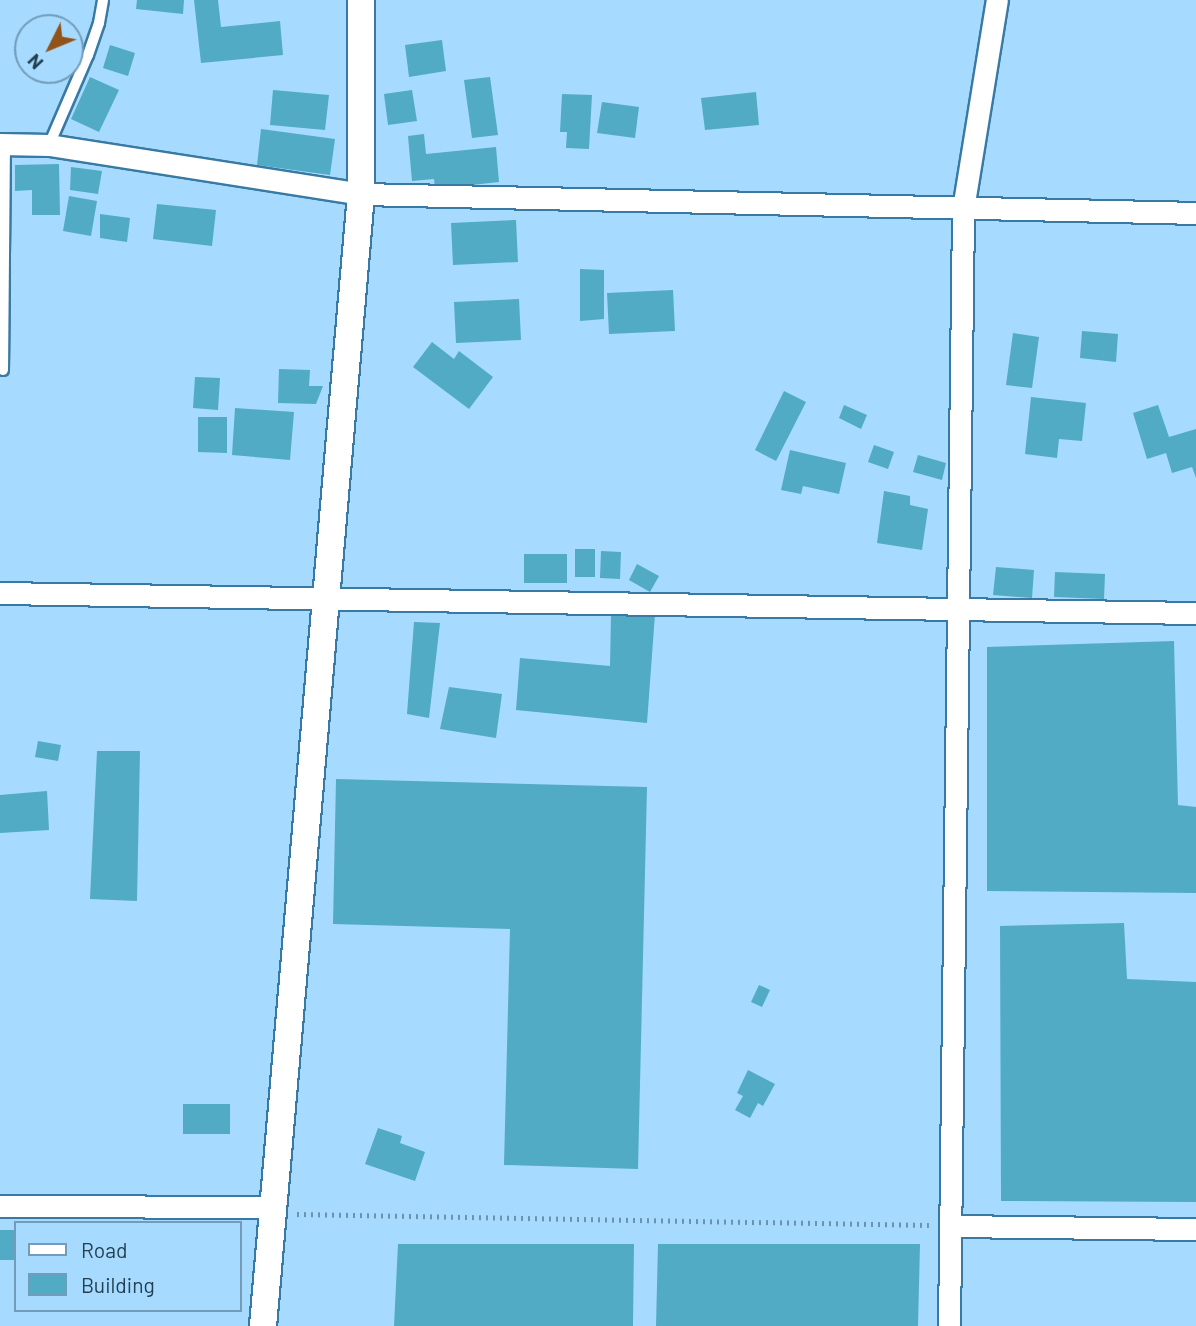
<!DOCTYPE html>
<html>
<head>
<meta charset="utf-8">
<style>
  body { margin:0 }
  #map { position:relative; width:1196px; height:1326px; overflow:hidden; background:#a6daff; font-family:Barlow,sans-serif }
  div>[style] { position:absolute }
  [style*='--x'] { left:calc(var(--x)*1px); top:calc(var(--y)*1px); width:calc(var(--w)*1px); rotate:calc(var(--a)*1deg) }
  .building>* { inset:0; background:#51abc5 }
  .path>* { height:4.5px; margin-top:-2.25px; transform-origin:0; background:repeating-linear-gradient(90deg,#6a93af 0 2px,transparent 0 7px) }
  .roads { filter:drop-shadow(2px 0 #397aa4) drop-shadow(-2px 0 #397aa4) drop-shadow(0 2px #397aa4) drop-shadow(0 -2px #397aa4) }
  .service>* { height:10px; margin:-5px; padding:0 5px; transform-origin:5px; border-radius:5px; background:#fff }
  .minor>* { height:21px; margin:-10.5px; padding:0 10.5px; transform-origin:10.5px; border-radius:10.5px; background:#fff }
  .tertiary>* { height:26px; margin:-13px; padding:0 13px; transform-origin:13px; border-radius:13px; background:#fff }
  span { translate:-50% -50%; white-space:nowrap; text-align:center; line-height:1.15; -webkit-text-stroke:6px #a6daff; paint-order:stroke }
  .legend { position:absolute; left:14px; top:1221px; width:228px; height:91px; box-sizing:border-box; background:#a6daff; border:2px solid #729cb9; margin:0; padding:9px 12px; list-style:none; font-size:21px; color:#233f51 }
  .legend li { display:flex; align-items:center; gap:14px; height:35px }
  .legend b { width:35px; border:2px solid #729cb9 }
  .north { position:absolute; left:14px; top:14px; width:70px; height:70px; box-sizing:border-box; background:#a6daff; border:2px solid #729cb9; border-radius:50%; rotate:227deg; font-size:19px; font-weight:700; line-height:28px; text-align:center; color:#233f51 }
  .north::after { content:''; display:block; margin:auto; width:24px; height:32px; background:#915318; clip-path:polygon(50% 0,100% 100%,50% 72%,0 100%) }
</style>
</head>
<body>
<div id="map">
  <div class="building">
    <div style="clip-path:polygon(137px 0,184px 0,183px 14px,136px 9px)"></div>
    <div style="clip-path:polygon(194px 0,218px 0,221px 27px,280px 21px,283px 55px,201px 63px)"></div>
    <div style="clip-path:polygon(442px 40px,446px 71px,409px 77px,405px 45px)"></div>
    <div style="clip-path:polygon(110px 45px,135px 53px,128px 76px,103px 68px)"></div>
    <div style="clip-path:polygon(90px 77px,119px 90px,99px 132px,71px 119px)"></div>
    <div style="clip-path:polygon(490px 77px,498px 135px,472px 138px,464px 80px)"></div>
    <div style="clip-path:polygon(273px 90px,329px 95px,325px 130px,270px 125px)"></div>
    <div style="clip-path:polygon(412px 90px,417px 121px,388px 125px,384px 94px)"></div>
    <div style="clip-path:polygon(756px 92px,759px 125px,705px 130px,701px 98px)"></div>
    <div style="clip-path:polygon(562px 94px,592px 95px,589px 149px,566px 148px,567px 132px,560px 132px)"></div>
    <div style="clip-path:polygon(602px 102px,639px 107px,635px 138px,597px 133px)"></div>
    <div style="clip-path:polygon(261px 129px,335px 139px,330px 175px,257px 165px)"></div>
    <div style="clip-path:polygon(424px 134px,426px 154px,496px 147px,499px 182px,435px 189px,434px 179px,412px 181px,408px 136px)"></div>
    <div style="clip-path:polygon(59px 164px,60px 215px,32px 215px,32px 190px,15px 191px,15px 165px)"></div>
    <div style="clip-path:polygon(71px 167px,102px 171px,98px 194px,70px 190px)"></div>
    <div style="clip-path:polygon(69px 196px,97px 201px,91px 236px,63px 231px)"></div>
    <div style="clip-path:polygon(157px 204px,216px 210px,212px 246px,153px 239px)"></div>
    <div style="clip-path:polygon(100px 214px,130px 218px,127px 242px,100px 238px)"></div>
    <div style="clip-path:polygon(516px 220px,518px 262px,453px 265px,451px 223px)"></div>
    <div style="clip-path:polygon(580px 269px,604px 270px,604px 319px,580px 321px)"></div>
    <div style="clip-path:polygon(673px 290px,675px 331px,609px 334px,607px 293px)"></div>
    <div style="clip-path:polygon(519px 299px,521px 340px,456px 343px,454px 302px)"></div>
    <div style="clip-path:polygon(1082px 331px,1118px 334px,1116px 362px,1080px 358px)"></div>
    <div style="clip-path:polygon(1013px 333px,1039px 337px,1032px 388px,1006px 385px)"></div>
    <div style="clip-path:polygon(432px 342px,454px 359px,459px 351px,493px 377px,469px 409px,413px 367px)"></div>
    <div style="clip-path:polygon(279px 369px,310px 370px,309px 386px,323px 386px,316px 404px,278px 403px)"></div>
    <div style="clip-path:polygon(195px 377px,220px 378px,218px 410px,193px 408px)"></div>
    <div style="clip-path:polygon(784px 391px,806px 402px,776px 461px,755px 450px)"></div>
    <div style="clip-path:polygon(1031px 397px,1086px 403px,1082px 441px,1059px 439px,1057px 458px,1025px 454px)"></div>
    <div style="clip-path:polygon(844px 405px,867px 415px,861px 429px,839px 418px)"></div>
    <div style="clip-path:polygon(1158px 405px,1169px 437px,1196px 429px,1196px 478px,1192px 467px,1172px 473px,1166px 453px,1147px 459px,1133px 413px)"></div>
    <div style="clip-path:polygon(235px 408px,294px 412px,290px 460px,232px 455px)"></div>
    <div style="clip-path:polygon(198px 417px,227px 417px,227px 453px,198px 452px)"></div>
    <div style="clip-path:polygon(874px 445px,894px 452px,888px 469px,868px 462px)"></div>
    <div style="clip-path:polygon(790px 450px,846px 463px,839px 494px,803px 486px,801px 494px,781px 490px)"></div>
    <div style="clip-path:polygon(918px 455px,946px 463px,942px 480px,913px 472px)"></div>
    <div style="clip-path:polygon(884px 491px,910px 496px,910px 505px,928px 509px,922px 550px,877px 543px)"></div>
    <div style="clip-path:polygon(575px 549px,595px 549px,595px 577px,575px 577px)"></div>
    <div style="clip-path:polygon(601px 551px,621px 552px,620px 579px,600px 578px)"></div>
    <div style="clip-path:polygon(524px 554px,567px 554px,567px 583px,524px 583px)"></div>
    <div style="clip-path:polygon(637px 564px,659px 576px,650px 592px,629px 580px)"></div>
    <div style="clip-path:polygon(996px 567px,1034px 570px,1032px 598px,993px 595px)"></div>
    <div style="clip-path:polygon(1055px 572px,1105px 574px,1104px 599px,1054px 597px)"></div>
    <div style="clip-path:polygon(655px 614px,647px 723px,516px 710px,520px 658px,610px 666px,611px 615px)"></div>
    <div style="clip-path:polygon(414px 622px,440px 623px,429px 718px,407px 714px)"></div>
    <div style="clip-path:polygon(1174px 641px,1178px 805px,1196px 807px,1196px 893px,987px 891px,987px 647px)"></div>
    <div style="clip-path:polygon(449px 687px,502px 694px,496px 738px,440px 729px)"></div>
    <div style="clip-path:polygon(38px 741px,61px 745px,58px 761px,35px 757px)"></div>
    <div style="clip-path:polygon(97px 751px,140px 751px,137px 901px,90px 899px)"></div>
    <div style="clip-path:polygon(336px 779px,647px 787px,638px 1169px,504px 1165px,510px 929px,333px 924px)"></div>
    <div style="clip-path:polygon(47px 791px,49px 830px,0 833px,0 795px)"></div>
    <div style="clip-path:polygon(1124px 923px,1127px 979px,1196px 982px,1196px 1202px,1001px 1201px,1000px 926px)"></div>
    <div style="clip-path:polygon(759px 985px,770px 990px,762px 1007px,751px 1002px)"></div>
    <div style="clip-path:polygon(748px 1070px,775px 1084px,763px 1106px,758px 1103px,750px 1118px,735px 1110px,743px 1096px,737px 1093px)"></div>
    <div style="clip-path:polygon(183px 1104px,230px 1104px,230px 1134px,183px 1134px)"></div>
    <div style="clip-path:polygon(378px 1128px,402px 1136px,400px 1143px,425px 1152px,415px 1181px,365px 1164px)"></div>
    <div style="clip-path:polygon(0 1230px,15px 1230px,15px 1260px,0 1260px)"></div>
    <div style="clip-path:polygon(398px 1244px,634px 1244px,633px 1326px,394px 1326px)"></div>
    <div style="clip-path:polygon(658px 1244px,920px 1244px,918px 1326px,656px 1326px)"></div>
  </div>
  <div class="path">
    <div style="--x:297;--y:1214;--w:632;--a:1"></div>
  </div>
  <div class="roads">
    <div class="service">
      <div style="--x:49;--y:145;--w:98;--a:-66.6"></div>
      <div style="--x:88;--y:55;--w:34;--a:-71"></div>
      <div style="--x:99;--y:23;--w:23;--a:-80"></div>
      <div style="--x:3;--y:370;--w:226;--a:-89.5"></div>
    </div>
    <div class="minor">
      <div style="--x:0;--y:144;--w:49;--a:1.2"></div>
      <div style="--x:49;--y:145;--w:316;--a:8.9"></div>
      <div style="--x:361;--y:194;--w:835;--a:1.3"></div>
      <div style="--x:0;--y:593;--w:1196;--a:0.96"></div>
      <div style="--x:0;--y:1206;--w:272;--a:0.2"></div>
      <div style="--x:950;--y:1226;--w:246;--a:0.7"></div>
      <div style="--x:949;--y:1326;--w:1117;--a:-89.28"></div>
      <div style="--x:963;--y:209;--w:212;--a:-80.8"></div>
    </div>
    <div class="tertiary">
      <div style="--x:263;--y:1326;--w:1136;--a:-85.05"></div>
      <div style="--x:361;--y:194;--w:194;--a:-90"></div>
    </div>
  </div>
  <ul class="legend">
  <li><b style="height:9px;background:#fff"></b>Road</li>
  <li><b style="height:19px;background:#51abc5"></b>Building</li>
  </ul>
  <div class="north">N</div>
</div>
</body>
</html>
